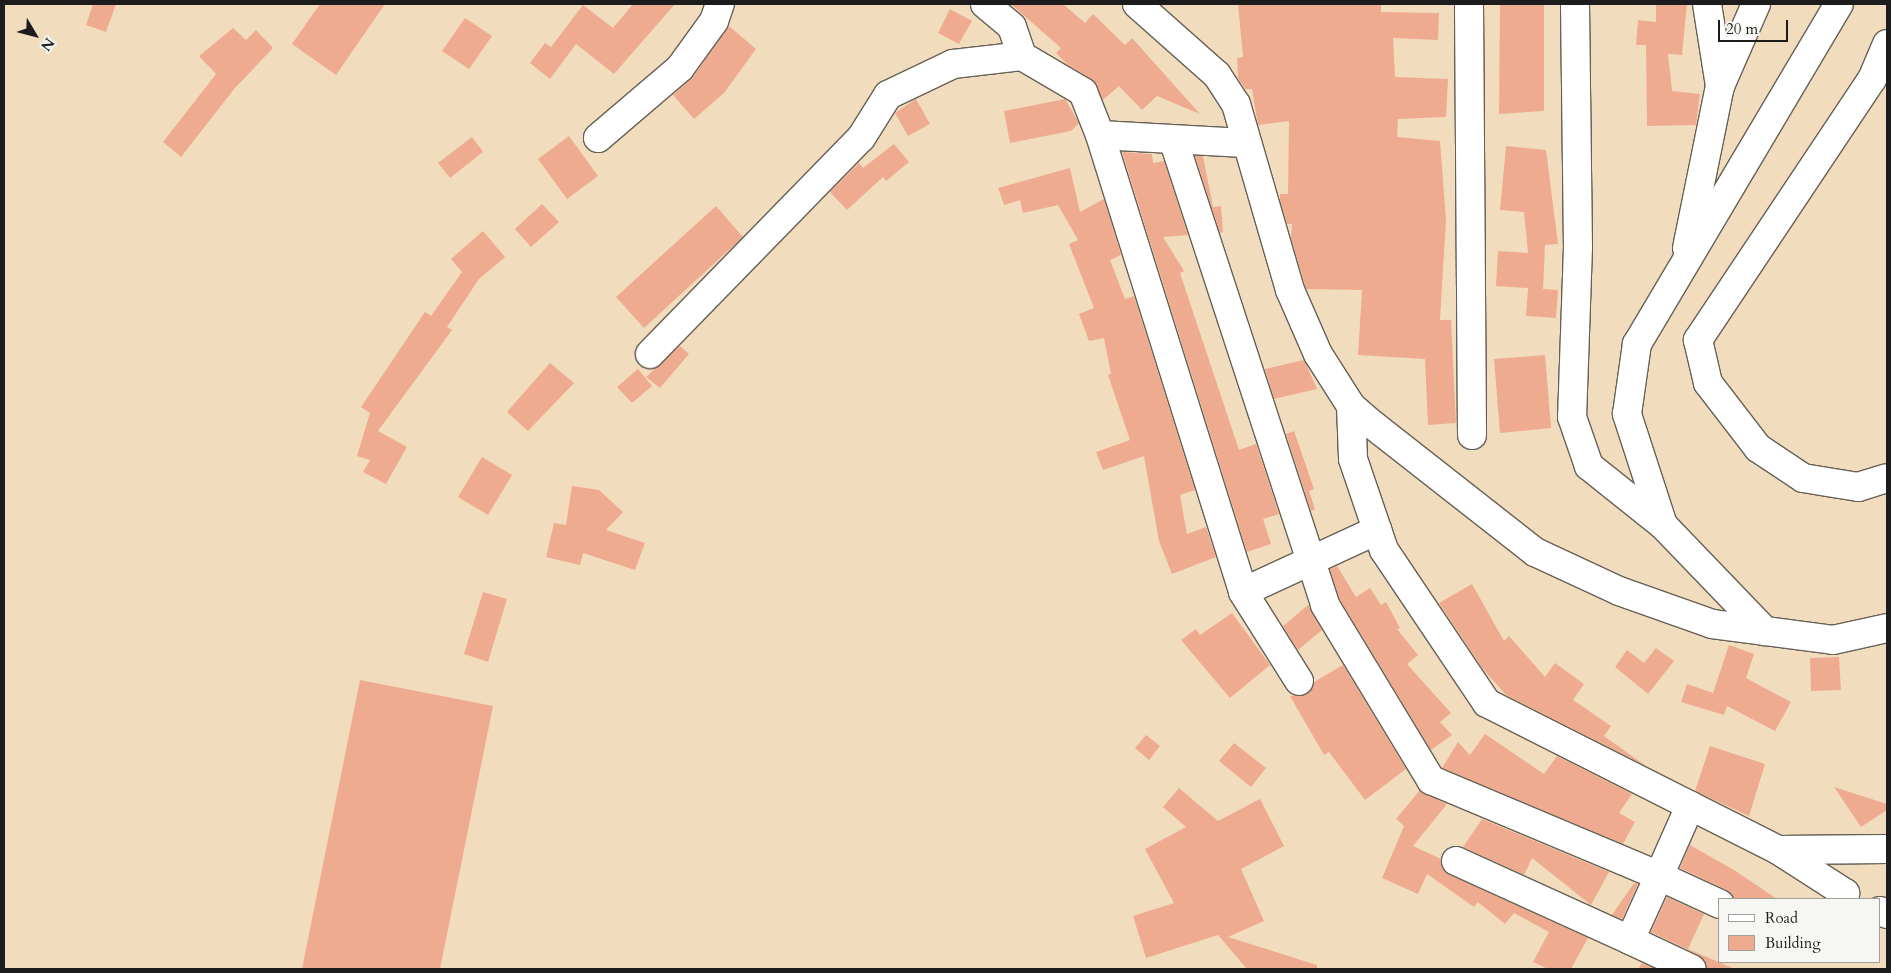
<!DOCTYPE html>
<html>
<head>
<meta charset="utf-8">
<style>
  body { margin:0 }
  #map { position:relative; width:1891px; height:973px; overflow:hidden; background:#f1ddbe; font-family:Cardo,serif }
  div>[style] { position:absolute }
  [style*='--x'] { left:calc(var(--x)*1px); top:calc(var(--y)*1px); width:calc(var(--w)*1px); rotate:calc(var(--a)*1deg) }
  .building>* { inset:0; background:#efab8f }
  .roads { filter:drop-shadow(1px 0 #676055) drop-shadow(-1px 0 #676055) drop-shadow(0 1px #676055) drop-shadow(0 -1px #676055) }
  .minor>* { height:28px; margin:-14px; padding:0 14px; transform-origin:14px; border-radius:14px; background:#fff }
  span { translate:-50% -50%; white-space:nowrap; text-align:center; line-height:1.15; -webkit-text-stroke:4.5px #f6f6f2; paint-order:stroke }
  .frame { position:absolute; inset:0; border:5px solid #1c1c1c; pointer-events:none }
  .legend { position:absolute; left:1718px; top:898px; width:162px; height:65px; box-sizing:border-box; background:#f6f6f2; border:1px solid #9f9f9c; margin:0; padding:6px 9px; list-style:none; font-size:15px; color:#1c1c1c }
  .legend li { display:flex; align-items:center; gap:10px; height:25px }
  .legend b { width:25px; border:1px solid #9f9f9c }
  .north { position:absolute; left:10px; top:10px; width:50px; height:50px; -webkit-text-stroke:4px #f6f6f2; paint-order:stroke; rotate:127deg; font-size:14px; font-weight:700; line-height:20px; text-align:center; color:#1c1c1c }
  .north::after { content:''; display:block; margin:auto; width:18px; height:22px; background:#1c1c1c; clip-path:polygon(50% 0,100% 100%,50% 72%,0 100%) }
  .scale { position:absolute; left:1718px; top:20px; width:70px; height:22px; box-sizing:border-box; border:2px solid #1c1c1c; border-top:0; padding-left:6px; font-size:15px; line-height:18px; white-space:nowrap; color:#1c1c1c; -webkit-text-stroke:4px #f6f6f2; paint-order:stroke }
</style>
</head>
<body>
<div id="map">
  <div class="building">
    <div style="clip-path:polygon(93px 4px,116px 4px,106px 32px,86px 25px)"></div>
    <div style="clip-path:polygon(320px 4px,385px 4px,336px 75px,292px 44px)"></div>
    <div style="clip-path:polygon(633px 4px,675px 4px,614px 74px,576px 44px,550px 79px,530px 63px,545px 43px,551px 47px,583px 5px,613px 28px)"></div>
    <div style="clip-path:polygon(1011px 4px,1063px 4px,1085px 23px,1093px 14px,1125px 45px,1132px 38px,1200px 114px,1157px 96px,1142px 110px,1119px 86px,1103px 100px,1091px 79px,1067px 64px,1056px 53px,1061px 48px)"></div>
    <div style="clip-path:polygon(1238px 4px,1381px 4px,1381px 12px,1439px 13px,1438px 40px,1393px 38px,1395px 77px,1448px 79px,1446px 117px,1398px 119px,1397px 137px,1440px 141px,1446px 220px,1440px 320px,1451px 320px,1456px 423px,1428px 425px,1425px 359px,1358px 355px,1362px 290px,1306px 289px,1291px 238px,1292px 224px,1287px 224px,1280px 201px,1280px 194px,1288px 194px,1289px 121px,1258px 125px,1252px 89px,1245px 89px,1238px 78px,1237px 58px,1243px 57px)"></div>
    <div style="clip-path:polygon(1500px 4px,1544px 4px,1544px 111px,1499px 114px)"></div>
    <div style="clip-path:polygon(1656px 4px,1687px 4px,1682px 55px,1668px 54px,1672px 91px,1700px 94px,1696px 125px,1647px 126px,1646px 45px,1636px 45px,1638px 20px,1656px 22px)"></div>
    <div style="clip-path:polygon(950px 9px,972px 21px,959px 44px,938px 33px)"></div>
    <div style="clip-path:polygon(465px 18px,492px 36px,469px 69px,442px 51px)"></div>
    <div style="clip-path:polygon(729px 26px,756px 49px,724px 93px,694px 119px,673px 95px,693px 77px)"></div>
    <div style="clip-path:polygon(233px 28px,246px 40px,256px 30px,273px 48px,235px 88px,181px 157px,163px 142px,216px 74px,199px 56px)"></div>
    <div style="clip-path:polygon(916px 99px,930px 124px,908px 136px,895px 113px)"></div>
    <div style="clip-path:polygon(1065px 99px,1079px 123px,1071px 131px,1010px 143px,1004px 111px)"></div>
    <div style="clip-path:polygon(569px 136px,598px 176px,567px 199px,538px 159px)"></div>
    <div style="clip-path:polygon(472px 137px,483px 152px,450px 178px,438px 163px)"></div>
    <div style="clip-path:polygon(894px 144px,909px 162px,886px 181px,883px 177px,847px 210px,830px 192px,859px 163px,863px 168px)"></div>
    <div style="clip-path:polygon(1506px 146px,1546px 150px,1558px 244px,1545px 245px,1543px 289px,1558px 290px,1556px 318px,1526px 316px,1528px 288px,1496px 286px,1498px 251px,1528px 253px,1524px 212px,1500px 210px)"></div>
    <div style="clip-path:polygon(1122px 152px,1152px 154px,1153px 163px,1164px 161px,1188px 235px,1163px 237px,1184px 271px,1180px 273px,1239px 450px,1256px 444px,1279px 514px,1263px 519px,1271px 544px,1247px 552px)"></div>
    <div style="clip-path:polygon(1195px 156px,1203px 156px,1213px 207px,1221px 206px,1223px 232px,1220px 233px)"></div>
    <div style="clip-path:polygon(1070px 168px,1080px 212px,1104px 199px,1121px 255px,1110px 260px,1125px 299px,1134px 296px,1195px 490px,1180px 495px,1187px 534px,1206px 527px,1216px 557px,1172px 574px,1159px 541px,1144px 456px,1103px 470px,1096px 452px,1130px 440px,1108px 375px,1111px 374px,1104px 338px,1089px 341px,1079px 314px,1094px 308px,1069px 244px,1078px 240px,1058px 205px,1023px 213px,1020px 200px,1004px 205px,998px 188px)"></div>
    <div style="clip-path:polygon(542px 204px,559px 222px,531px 247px,515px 229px)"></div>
    <div style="clip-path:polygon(716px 206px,743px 237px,644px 328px,616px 297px)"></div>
    <div style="clip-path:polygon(483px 231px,505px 257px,479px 279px,447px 327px,452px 330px,378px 431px,407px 447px,386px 484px,363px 472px,370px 460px,357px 456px,370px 413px,361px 407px,425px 312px,431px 316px,462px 272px,451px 259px)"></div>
    <div style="clip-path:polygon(680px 346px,689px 354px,660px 388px,646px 377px)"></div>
    <div style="clip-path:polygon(1545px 355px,1551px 428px,1500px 433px,1494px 359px)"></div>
    <div style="clip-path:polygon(1304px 360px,1317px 389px,1274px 399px,1265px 369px)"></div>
    <div style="clip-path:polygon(550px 363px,574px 383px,528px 431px,507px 412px)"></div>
    <div style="clip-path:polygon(638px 369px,652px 386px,632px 403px,617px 387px)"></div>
    <div style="clip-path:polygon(1294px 431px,1314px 489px,1309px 491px,1315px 509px,1311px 511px,1286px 434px)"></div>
    <div style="clip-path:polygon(482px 457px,512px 475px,488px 515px,458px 497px)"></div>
    <div style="clip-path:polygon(572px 486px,599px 490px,623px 512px,606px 530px,645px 543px,635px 570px,583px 553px,580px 565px,546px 557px,554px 523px,566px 525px)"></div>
    <div style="clip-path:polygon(1337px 566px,1356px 597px,1370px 588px,1381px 605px,1386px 602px,1400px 628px,1397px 629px,1418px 655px,1407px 664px,1451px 713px,1440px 722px,1452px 735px,1431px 750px,1339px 598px,1330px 569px)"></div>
    <div style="clip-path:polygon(1472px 584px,1504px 641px,1509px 636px,1545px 677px,1555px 663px,1584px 684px,1573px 700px,1611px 726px,1604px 736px,1646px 766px,1506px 695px,1483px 669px,1439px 603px)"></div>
    <div style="clip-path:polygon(483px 592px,507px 599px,488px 662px,464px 654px)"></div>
    <div style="clip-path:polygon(1308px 605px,1322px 630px,1298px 650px,1283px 626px)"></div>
    <div style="clip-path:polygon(1232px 613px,1270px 665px,1230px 698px,1181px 640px,1196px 629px,1200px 635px)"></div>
    <div style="clip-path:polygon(1729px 645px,1754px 654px,1746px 678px,1791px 702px,1775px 731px,1727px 706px,1724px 715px,1681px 702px,1687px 684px,1713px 693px)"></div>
    <div style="clip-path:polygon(1656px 648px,1674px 661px,1648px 694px,1615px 667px,1627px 650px,1644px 663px)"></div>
    <div style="clip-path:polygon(1839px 657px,1841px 690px,1811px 691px,1810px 658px)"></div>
    <div style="clip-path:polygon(1343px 665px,1406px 769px,1365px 800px,1329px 752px,1324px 755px,1290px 696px,1307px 694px,1314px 682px)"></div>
    <div style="clip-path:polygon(360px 680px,493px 706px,440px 969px,302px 969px)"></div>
    <div style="clip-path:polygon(1485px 734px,1544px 774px,1557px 756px,1632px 794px,1619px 813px,1635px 822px,1623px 844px,1442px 768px,1458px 742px,1470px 755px)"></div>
    <div style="clip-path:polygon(1146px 735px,1160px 746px,1149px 760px,1135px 748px)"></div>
    <div style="clip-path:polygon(1234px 743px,1266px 768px,1251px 787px,1219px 761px)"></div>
    <div style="clip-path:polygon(1710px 746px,1765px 764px,1749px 816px,1695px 791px)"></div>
    <div style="clip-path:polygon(1834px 787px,1887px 804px,1887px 810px,1861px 827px)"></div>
    <div style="clip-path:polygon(1179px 788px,1218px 821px,1260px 799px,1284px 846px,1241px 869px,1264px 921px,1228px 937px,1317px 965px,1317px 969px,1247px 969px,1218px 935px,1146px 958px,1133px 916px,1174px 903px,1145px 849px,1186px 827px,1163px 807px)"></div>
    <div style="clip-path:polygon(1420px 790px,1447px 804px,1413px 846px,1441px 859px,1450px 875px,1588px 938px,1571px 969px,1548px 969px,1533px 962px,1549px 932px,1514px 913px,1505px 924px,1478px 902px,1474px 907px,1427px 874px,1418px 894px,1382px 878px,1404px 826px,1396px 819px)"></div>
    <div style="clip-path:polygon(1482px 819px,1609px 872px,1591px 905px,1532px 858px,1524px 875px,1463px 847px)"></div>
    <div style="clip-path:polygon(1690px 845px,1734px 870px,1777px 899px,1734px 899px,1727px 890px,1680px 868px)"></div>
    <div style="clip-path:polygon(1634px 883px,1638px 884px,1622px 919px,1612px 915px)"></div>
    <div style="clip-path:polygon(1667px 897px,1704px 914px,1688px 949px,1735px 969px,1707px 969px,1699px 955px,1651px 932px)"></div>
    <div style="clip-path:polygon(1642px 963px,1656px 969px,1638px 969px)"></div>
  </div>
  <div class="roads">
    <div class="minor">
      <div style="--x:985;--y:4;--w:35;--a:40"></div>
      <div style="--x:1012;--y:27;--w:31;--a:71"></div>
      <div style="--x:1137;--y:4;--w:107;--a:41.6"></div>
      <div style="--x:1217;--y:75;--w:35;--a:57"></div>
      <div style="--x:1236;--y:104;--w:194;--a:73.8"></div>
      <div style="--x:1290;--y:290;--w:70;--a:66.4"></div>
      <div style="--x:1318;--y:354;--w:62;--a:57.6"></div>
      <div style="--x:1351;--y:406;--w:29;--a:41"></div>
      <div style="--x:1373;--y:425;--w:206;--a:38.1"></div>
      <div style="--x:1535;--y:552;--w:93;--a:24.9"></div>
      <div style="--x:1619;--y:591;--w:99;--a:19.5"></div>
      <div style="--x:1712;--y:624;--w:122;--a:7.5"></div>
      <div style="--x:1833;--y:640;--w:55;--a:-12.5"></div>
      <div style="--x:1469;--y:4;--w:431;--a:89.6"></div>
      <div style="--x:1575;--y:4;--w:243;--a:89.3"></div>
      <div style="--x:1578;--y:247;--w:170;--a:92"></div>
      <div style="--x:1572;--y:417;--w:52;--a:70.9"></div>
      <div style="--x:1589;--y:466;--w:95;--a:38.6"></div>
      <div style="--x:1707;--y:4;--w:83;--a:81"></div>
      <div style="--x:1887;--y:44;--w:38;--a:113"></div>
      <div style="--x:1872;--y:79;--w:314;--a:123.7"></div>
      <div style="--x:1698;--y:340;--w:44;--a:76.9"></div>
      <div style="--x:1708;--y:383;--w:82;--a:52.4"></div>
      <div style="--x:1758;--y:448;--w:54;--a:33.7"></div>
      <div style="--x:1803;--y:478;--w:56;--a:9.3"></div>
      <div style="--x:1858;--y:487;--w:30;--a:-17"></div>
      <div style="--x:598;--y:138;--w:108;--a:-40.5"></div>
      <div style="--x:680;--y:68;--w:58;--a:-54.1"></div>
      <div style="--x:714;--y:21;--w:18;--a:-71"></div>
      <div style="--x:1174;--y:142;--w:487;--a:71.9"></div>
      <div style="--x:1325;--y:605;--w:205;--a:58.8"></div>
      <div style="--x:1431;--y:780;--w:247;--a:22.8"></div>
      <div style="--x:1659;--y:876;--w:77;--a:-66.1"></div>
      <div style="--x:1244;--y:143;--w:144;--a:-176.8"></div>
      <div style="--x:1100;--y:135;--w:479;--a:72.6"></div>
      <div style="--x:1243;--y:592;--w:148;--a:-24.8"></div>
      <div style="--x:1687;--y:248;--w:165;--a:-78.5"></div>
      <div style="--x:1720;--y:86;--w:90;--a:-66.3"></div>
      <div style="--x:650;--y:354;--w:302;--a:-45.7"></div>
      <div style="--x:861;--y:138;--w:51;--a:-57.9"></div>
      <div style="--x:888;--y:95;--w:72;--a:-25.5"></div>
      <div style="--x:953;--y:64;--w:69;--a:-6.6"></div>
      <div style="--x:1022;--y:56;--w:71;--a:30.5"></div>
      <div style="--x:1083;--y:92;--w:46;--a:68.4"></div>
      <div style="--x:1351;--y:406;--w:53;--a:87.8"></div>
      <div style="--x:1353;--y:459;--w:96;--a:71.2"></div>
      <div style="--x:1384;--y:550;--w:184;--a:56.1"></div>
      <div style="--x:1487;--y:703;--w:326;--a:26.8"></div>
      <div style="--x:1778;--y:850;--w:109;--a:-0.5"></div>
      <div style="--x:1243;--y:592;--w:105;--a:57.8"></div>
      <div style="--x:1765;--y:631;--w:147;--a:-133.9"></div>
      <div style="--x:1663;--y:525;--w:117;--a:-108"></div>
      <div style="--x:1627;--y:414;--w:71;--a:-81.9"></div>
      <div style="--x:1637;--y:344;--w:395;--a:-59.3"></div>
      <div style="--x:1778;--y:850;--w:80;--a:32.7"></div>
      <div style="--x:1845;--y:893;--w:7;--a:117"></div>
      <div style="--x:1456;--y:861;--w:191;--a:24.4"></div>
      <div style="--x:1630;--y:940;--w:70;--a:-65.6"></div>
      <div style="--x:1659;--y:876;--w:67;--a:24.7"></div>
      <div style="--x:1880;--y:911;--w:8;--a:23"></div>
      <div style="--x:1630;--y:940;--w:68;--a:25.1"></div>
    </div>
  </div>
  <div class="frame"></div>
  <ul class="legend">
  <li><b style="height:6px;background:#fff"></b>Road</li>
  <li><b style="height:14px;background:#efab8f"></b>Building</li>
  </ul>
  <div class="north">N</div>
  <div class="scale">20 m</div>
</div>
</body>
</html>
